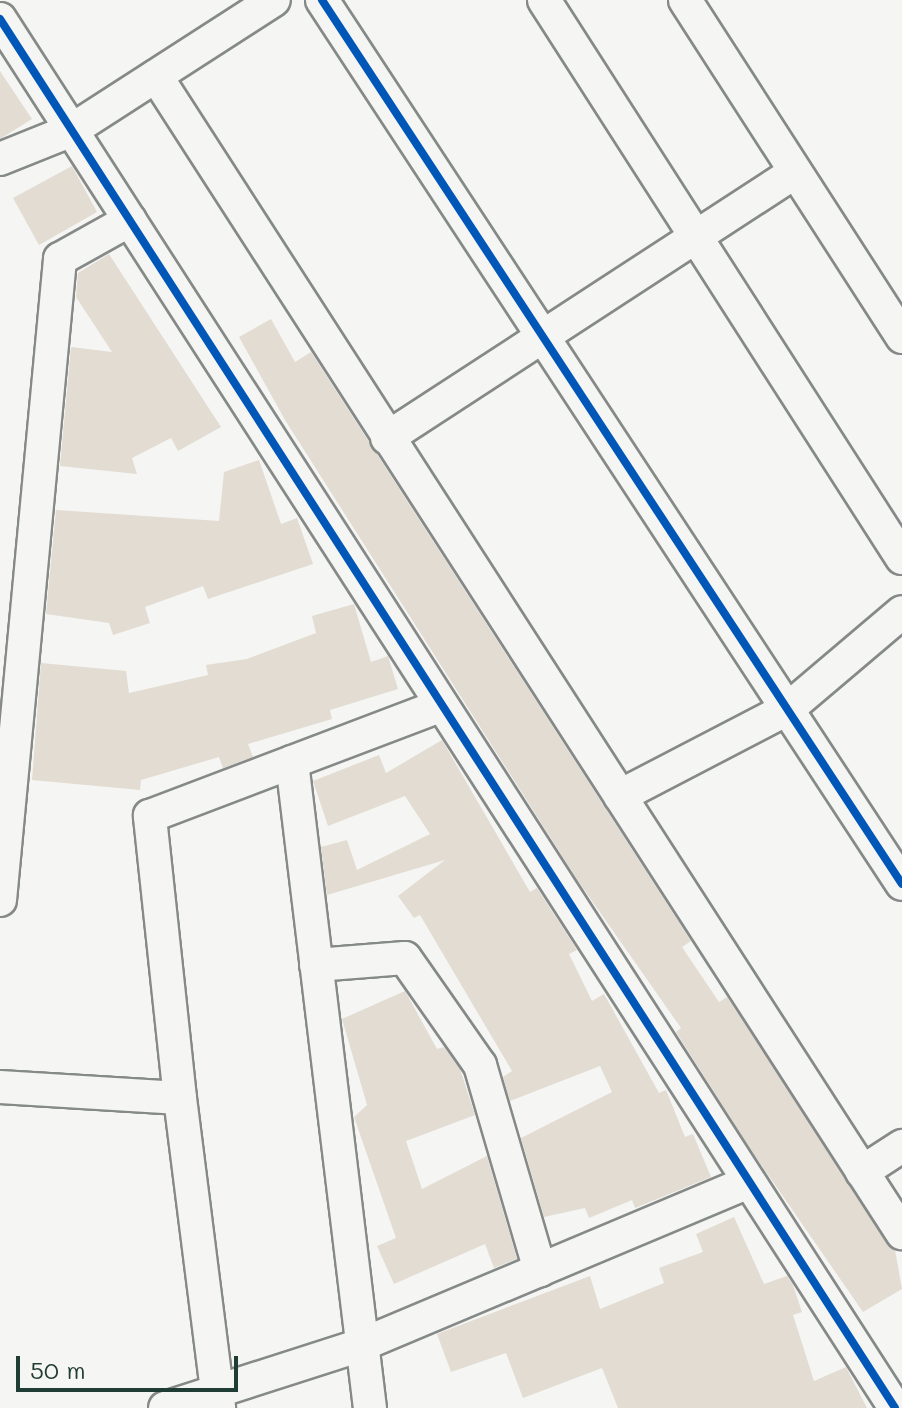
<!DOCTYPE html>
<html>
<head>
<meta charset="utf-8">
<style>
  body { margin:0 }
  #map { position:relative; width:902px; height:1408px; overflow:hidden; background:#f5f5f3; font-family:Mali,sans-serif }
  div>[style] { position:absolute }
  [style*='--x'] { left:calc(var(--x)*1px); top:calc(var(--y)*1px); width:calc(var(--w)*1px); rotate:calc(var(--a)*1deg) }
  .building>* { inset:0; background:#e2dcd2 }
  .roads { filter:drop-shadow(2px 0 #858a88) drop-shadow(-2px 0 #858a88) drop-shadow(0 2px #858a88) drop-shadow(0 -2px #858a88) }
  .minor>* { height:32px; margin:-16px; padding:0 16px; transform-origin:16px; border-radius:16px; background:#f5f5f3 }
  .cycleway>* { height:8px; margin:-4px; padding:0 4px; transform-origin:4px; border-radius:4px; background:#0057b8 }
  span { translate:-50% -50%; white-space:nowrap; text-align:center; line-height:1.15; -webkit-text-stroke:8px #f6f6f2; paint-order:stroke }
  .scale { position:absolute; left:16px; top:1356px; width:222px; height:36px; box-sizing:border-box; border:4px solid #1f3d34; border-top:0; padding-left:10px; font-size:24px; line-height:28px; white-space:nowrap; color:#1f3d34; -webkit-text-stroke:6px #f6f6f2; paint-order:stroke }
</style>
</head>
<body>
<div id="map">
  <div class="building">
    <div style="clip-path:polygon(0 71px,32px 119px,0 139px)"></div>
    <div style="clip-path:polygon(72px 166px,97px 212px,39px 245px,13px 198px)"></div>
    <div style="clip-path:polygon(109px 254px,221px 427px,178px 451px,171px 438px,132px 458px,137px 474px,60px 466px,71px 347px,112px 352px,76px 297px,78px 273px)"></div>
    <div style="clip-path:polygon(271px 319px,295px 362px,311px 352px,691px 941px,682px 947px,719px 1002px,727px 997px,895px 1250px,902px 1289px,863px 1312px,751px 1150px,676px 1032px,681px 1028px,578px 881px,285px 420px,239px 337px)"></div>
    <div style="clip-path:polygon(259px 460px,281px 524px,297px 518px,313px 564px,208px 599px,203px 586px,145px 607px,150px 623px,113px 635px,109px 623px,46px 614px,56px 510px,219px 521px,224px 472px)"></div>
    <div style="clip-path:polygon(354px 604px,371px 662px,388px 656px,398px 689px,330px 710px,332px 719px,248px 744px,253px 757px,223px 768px,219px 757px,141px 780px,140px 790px,32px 780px,41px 663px,126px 671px,129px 693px,208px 675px,206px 665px,247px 659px,316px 633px,312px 616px)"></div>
    <div style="clip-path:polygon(442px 740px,530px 892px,537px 888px,577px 950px,569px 954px,592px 1001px,604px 994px,659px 1093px,666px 1090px,685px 1137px,693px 1134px,711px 1177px,635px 1208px,632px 1200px,589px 1218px,585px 1208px,544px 1217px,521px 1138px,612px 1092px,600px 1066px,510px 1101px,503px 1077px,512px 1071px,420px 915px,414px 918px,398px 896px,445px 860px,327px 895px,321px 847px,347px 840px,357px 870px,430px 834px,405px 796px,328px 826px,313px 781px,379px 755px,386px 773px)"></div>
    <div style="clip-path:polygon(405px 991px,437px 1049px,444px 1047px,460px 1069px,475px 1115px,406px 1141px,422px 1189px,487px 1156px,517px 1259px,494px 1268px,485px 1244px,394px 1284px,377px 1246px,396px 1238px,354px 1117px,367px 1105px,342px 1019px)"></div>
    <div style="clip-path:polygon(734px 1217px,764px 1284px,787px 1276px,793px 1285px,802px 1312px,793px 1315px,814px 1381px,846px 1367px,867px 1408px,618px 1408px,602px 1368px,523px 1398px,506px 1353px,451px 1372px,437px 1334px,590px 1276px,600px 1309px,664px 1283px,659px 1268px,703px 1252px,696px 1234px)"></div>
  </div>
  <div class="roads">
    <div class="minor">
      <div style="--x:322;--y:0;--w:1057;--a:56.73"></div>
      <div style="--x:544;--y:0;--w:663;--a:57.32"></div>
      <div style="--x:685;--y:0;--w:401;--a:57.2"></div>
      <div style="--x:0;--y:19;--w:1652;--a:57.2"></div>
      <div style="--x:156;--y:76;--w:1377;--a:57.19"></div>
      <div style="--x:0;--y:159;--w:78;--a:-21.9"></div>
      <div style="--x:72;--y:130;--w:240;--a:-32.8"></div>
      <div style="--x:387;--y:438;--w:487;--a:-33.1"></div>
      <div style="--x:292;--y:762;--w:651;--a:83.12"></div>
      <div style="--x:620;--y:796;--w:191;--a:-27.5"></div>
      <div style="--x:789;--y:708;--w:148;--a:-40.3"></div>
      <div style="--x:0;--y:900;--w:644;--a:-84.65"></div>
      <div style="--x:60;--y:259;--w:80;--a:-29.1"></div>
      <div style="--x:316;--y:965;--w:89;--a:-4.5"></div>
      <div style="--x:405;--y:958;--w:131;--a:55"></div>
      <div style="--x:480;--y:1065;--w:214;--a:73.7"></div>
      <div style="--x:0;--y:1087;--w:180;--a:3.5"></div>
      <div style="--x:180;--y:1098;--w:312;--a:82.8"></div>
      <div style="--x:180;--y:1098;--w:284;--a:-96.1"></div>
      <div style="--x:150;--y:816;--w:312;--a:-20.8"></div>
      <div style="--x:862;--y:1172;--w:48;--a:-33"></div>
      <div style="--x:165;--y:1408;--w:206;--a:-17.8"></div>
      <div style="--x:361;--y:1345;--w:420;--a:-22.8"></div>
    </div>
  </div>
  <div class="cycleway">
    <div style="--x:322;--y:0;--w:1057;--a:56.73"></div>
    <div style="--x:0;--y:19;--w:1652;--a:57.2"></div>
  </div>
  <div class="scale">50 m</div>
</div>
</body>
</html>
